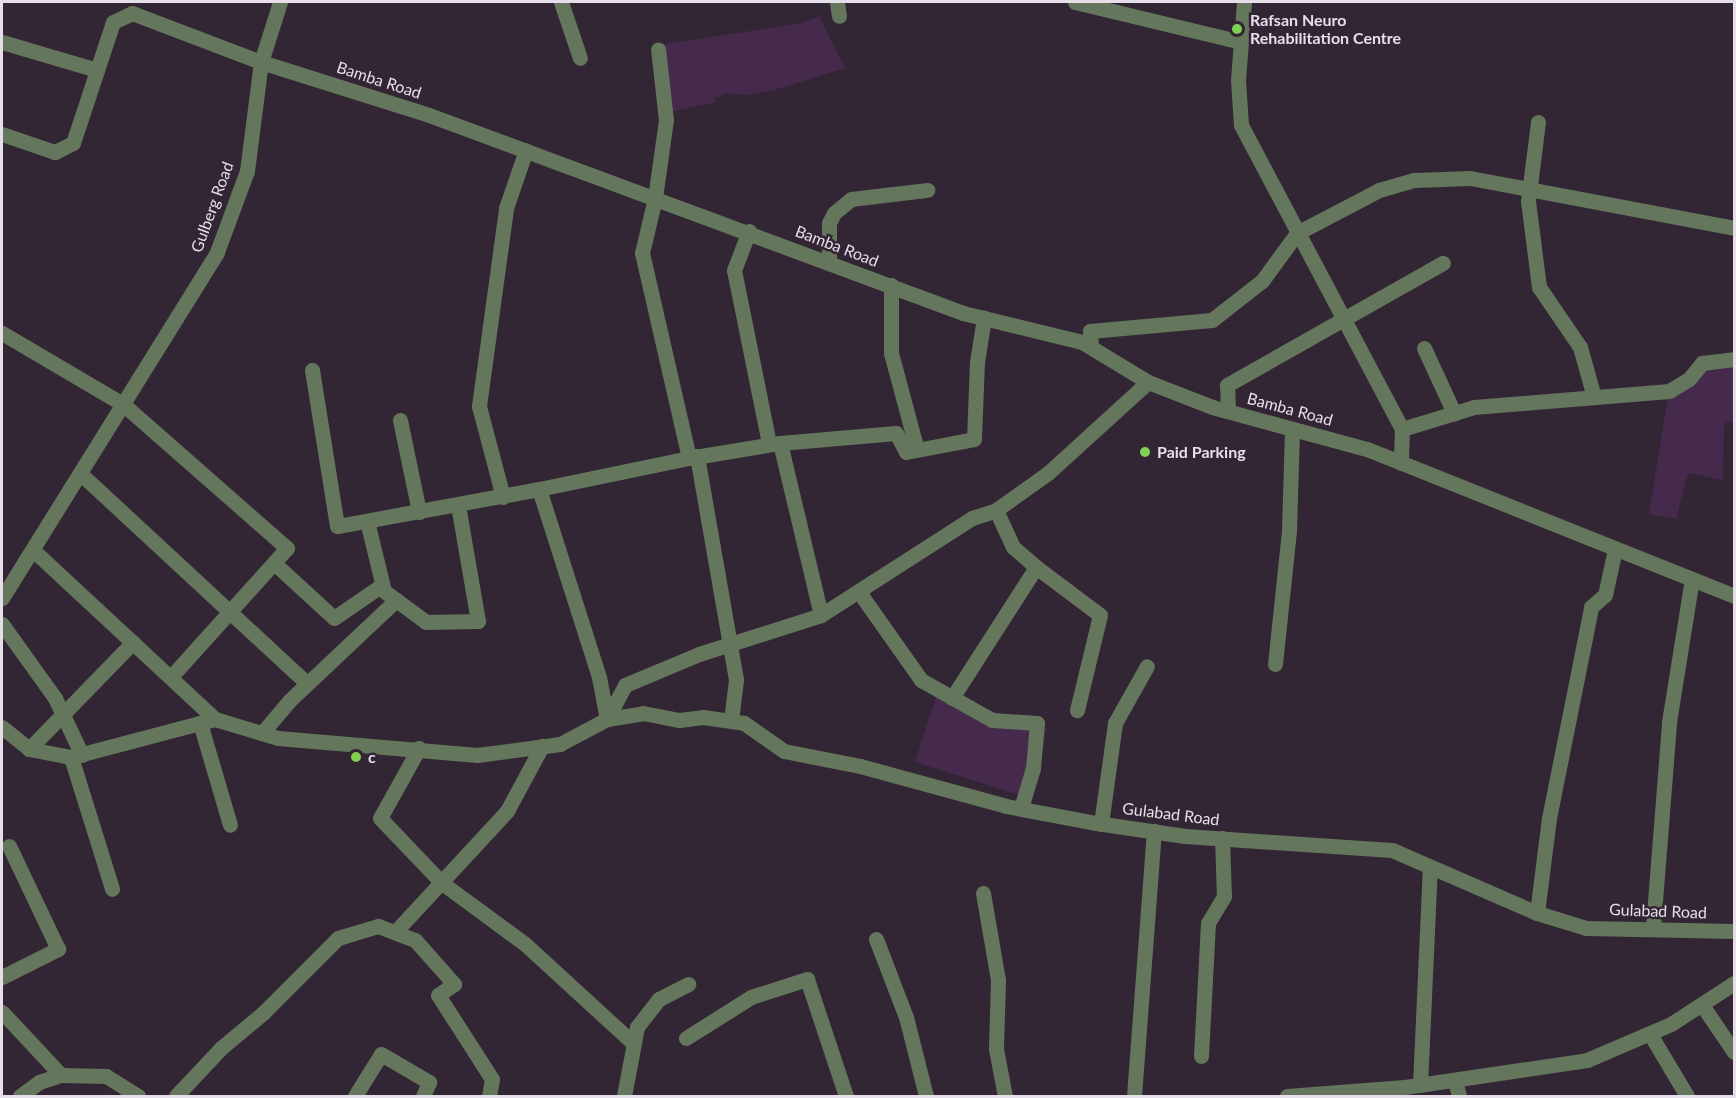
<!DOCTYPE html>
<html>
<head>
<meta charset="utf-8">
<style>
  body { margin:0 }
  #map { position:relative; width:1736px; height:1098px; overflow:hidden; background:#322635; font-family:Lato,sans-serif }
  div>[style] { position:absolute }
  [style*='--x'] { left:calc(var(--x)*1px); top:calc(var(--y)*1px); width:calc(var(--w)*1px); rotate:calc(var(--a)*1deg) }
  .green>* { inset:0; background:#462a4e }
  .minor>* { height:15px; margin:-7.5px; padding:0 7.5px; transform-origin:7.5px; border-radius:7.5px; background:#64765b }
  .dots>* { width:16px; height:16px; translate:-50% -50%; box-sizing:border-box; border:3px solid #322635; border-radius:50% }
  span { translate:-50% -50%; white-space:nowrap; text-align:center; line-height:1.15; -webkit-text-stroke:5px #322635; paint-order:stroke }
  .poi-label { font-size:16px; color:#e6dee8; font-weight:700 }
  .left { translate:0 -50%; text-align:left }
  .street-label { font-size:16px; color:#e6dee8 }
  .frame { position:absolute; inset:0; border:3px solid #e6dee8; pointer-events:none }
</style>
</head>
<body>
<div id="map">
  <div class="green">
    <div style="clip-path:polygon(819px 17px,845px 68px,774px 90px,747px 95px,726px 93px,714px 98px,716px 102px,670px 112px,659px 45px,797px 24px)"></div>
    <div style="clip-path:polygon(1734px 360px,1734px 422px,1724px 423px,1723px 480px,1688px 473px,1676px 519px,1649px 514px,1669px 391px,1702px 363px)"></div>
    <div style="clip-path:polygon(937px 694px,1047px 728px,1029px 798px,915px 762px)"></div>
  </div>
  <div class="minor">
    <div style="--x:561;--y:2;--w:59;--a:71.3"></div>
    <div style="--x:837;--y:2;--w:14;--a:82"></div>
    <div style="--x:1075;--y:2;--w:171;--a:13.5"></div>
    <div style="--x:1244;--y:2;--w:78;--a:94.4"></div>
    <div style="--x:1238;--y:80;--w:45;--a:86.2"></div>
    <div style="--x:1241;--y:125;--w:344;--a:62.1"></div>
    <div style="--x:1402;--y:429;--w:34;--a:92"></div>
    <div style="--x:2;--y:42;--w:99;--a:16.4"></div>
    <div style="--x:1538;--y:122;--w:80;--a:97.2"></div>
    <div style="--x:1528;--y:201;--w:87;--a:82.7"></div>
    <div style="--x:1539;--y:287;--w:73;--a:55.7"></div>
    <div style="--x:1580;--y:347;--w:52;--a:74.4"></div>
    <div style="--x:2;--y:134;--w:56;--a:18.8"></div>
    <div style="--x:55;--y:152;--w:20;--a:-27"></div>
    <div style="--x:73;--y:143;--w:127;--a:-71.7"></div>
    <div style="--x:113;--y:22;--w:21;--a:-25"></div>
    <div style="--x:132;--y:13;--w:138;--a:20.8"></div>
    <div style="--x:261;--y:62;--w:176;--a:17.5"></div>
    <div style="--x:429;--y:115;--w:570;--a:20.34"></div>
    <div style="--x:963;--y:313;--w:122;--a:13.7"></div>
    <div style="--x:1082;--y:342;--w:77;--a:31.2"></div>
    <div style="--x:1148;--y:382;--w:69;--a:21.3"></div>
    <div style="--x:1212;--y:407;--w:161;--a:15.2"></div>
    <div style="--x:1367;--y:449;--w:395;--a:21.8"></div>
    <div style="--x:749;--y:231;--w:42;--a:111"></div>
    <div style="--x:734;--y:270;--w:177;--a:78.6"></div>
    <div style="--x:829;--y:262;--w:39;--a:-90"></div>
    <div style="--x:829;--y:223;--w:11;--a:-63"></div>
    <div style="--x:834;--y:213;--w:22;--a:-39"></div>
    <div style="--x:851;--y:199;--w:77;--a:-6.8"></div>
    <div style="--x:891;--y:285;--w:68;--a:90"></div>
    <div style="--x:891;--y:353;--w:100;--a:75"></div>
    <div style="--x:2;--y:333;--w:142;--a:30.5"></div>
    <div style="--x:124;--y:405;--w:217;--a:41.3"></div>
    <div style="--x:287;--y:548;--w:173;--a:132"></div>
    <div style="--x:1091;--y:347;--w:16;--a:-94"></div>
    <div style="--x:1090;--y:331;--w:122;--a:-5.2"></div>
    <div style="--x:1212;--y:320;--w:63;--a:-38"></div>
    <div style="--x:1262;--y:281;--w:59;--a:-53.9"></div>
    <div style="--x:1297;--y:233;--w:93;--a:-27.7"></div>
    <div style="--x:1379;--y:190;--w:37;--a:-16"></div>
    <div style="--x:1415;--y:180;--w:55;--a:-2.1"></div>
    <div style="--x:1470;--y:178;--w:269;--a:10.7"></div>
    <div style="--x:1424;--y:348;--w:72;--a:65.2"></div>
    <div style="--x:1228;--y:411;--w:26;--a:-92"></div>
    <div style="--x:1227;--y:385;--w:248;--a:-29.5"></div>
    <div style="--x:400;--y:420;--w:94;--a:78.3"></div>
    <div style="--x:1402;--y:429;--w:75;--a:-17"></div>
    <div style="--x:1474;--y:407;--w:196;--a:-4.7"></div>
    <div style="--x:1669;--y:391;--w:23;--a:-31"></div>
    <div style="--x:1689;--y:379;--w:21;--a:-51"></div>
    <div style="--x:1702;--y:363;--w:32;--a:-7"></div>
    <div style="--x:780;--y:443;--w:177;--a:76.6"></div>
    <div style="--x:697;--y:456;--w:227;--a:80.1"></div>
    <div style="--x:736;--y:680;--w:41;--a:97"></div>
    <div style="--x:689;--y:458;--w:92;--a:-9.4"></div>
    <div style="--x:780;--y:443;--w:116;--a:-4.9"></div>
    <div style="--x:896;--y:433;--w:21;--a:62"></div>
    <div style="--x:906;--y:452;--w:69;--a:-10.8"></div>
    <div style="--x:974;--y:439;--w:77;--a:-87.8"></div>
    <div style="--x:977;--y:362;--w:45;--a:-81"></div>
    <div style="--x:82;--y:475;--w:306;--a:42.8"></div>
    <div style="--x:539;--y:489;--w:153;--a:-11.7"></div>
    <div style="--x:689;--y:458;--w:210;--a:-102.9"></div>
    <div style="--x:642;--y:253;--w:57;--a:-76.7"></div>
    <div style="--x:655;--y:198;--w:79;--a:-82"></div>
    <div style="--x:666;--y:120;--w:71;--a:-96.4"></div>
    <div style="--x:503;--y:497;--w:94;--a:-104.8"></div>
    <div style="--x:479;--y:406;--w:200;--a:-82.2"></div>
    <div style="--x:506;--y:208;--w:61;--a:-71"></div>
    <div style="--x:367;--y:521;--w:72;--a:76.3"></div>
    <div style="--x:384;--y:591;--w:52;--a:36.4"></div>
    <div style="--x:426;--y:622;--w:52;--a:-1.1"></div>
    <div style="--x:478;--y:621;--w:118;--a:-99.8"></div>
    <div style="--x:33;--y:550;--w:248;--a:42.9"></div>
    <div style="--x:215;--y:719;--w:66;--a:16.8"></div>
    <div style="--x:278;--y:738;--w:200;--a:4.9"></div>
    <div style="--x:477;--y:755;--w:84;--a:-7.5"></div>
    <div style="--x:560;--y:744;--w:53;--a:-28"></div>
    <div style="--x:607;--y:719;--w:43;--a:-100.8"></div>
    <div style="--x:599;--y:677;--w:197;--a:-107.7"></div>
    <div style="--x:539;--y:489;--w:205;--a:169.6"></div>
    <div style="--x:337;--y:526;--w:158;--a:-99.1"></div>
    <div style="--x:274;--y:563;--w:81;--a:42.5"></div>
    <div style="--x:334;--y:618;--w:58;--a:-34.5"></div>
    <div style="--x:1036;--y:567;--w:80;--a:36.9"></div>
    <div style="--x:1100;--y:615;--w:98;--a:103.6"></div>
    <div style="--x:859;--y:592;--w:108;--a:54.8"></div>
    <div style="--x:921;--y:680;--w:81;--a:29.4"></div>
    <div style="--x:992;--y:720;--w:45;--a:3.8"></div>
    <div style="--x:1037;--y:723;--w:45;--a:95.1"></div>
    <div style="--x:1033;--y:768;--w:42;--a:106.7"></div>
    <div style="--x:2;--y:598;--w:407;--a:-58.1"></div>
    <div style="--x:217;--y:252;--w:86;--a:-69.7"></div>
    <div style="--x:247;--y:171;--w:110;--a:-82.7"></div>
    <div style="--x:261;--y:62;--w:63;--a:-72.4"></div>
    <div style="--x:2;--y:624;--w:91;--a:54.4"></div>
    <div style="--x:55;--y:698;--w:63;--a:64.7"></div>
    <div style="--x:1275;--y:664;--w:134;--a:-84"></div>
    <div style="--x:1289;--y:531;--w:102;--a:-88.3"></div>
    <div style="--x:952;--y:698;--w:156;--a:-57.3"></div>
    <div style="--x:1036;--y:567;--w:30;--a:-139"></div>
    <div style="--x:1013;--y:547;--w:41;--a:-114.7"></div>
    <div style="--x:607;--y:719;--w:36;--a:-9"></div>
    <div style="--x:643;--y:713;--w:37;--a:11"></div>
    <div style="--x:679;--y:720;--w:24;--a:-7"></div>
    <div style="--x:703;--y:717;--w:41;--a:8.3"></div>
    <div style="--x:744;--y:723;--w:49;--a:35"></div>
    <div style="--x:784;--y:751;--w:77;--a:11.2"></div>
    <div style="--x:860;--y:766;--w:151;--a:15.3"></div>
    <div style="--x:1006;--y:806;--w:92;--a:10.7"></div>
    <div style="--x:1096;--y:823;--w:90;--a:8.3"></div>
    <div style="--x:1185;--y:836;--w:207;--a:3.9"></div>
    <div style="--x:1392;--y:850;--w:158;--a:23.5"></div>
    <div style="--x:1537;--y:913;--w:51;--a:17"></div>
    <div style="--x:1586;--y:928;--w:148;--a:1.2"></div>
    <div style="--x:607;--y:719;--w:38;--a:-62"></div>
    <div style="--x:625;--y:685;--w:80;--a:-22.7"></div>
    <div style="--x:699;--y:654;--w:128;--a:-17.7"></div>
    <div style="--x:821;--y:615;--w:179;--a:-32.7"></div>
    <div style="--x:972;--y:518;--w:25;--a:-18"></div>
    <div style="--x:996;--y:510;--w:64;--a:-35.4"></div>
    <div style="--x:1048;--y:473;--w:135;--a:-42.3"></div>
    <div style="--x:200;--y:723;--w:106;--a:73.6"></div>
    <div style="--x:2;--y:727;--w:35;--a:39"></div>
    <div style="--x:29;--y:749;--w:43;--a:10.8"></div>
    <div style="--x:71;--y:757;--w:149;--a:-14.8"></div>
    <div style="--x:262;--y:733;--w:43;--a:-49.7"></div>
    <div style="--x:290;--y:700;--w:146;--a:-43.3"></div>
    <div style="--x:419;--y:748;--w:80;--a:119.1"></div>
    <div style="--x:380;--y:818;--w:90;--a:46.4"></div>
    <div style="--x:442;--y:883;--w:103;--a:36.3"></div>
    <div style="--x:525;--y:944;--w:147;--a:42.5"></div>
    <div style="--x:29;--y:749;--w:149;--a:-45.8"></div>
    <div style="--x:71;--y:757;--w:138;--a:72.7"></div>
    <div style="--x:1101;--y:824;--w:102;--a:-82.1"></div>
    <div style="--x:1115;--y:723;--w:65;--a:-60.7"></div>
    <div style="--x:983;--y:893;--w:88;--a:80.2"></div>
    <div style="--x:998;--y:980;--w:69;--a:91.7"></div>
    <div style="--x:996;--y:1049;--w:48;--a:79.2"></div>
    <div style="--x:1537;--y:913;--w:96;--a:-82.8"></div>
    <div style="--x:1549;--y:818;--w:215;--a:-78.7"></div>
    <div style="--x:1591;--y:607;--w:18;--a:-41"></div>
    <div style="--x:1605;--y:595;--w:47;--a:-77.7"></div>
    <div style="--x:1653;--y:927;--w:206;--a:-85.5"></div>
    <div style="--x:1669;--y:722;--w:145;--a:-80.9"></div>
    <div style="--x:395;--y:932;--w:165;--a:-47.2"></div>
    <div style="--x:507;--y:811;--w:74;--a:-61.7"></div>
    <div style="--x:876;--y:939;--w:84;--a:69"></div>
    <div style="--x:906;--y:1017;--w:81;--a:75.8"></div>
    <div style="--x:2;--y:977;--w:63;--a:-26.6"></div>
    <div style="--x:58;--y:949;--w:114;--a:-115.4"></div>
    <div style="--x:1702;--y:1005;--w:57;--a:55.8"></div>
    <div style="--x:2;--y:1012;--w:86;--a:46.9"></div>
    <div style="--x:1650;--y:1034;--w:72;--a:59.2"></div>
    <div style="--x:686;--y:1038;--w:77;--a:-32.2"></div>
    <div style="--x:751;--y:997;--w:59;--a:-17.8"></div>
    <div style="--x:807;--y:979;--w:123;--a:71.6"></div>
    <div style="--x:1201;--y:1056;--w:133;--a:-87"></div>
    <div style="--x:1208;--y:923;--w:31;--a:-59"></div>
    <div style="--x:1224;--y:896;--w:58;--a:-92"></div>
    <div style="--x:1455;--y:1081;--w:16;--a:75"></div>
    <div style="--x:1420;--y:1085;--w:217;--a:-87.4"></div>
    <div style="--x:20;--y:1096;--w:24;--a:-36"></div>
    <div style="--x:39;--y:1082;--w:23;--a:-18"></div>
    <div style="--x:61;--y:1075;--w:45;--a:1.3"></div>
    <div style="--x:106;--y:1076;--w:38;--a:32"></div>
    <div style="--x:176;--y:1096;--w:66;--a:-46.8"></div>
    <div style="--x:221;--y:1048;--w:55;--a:-39.8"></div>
    <div style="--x:263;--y:1013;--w:106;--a:-45"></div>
    <div style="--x:338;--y:938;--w:42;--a:-16.7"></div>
    <div style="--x:378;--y:926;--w:40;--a:21"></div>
    <div style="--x:415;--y:940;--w:59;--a:48.4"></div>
    <div style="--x:454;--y:984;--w:19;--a:145"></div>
    <div style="--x:438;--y:995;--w:100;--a:57.3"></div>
    <div style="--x:492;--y:1079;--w:17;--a:100"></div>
    <div style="--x:355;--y:1096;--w:49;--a:-58.2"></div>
    <div style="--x:381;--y:1054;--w:56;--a:30.3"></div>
    <div style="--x:429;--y:1082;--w:15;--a:113"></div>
    <div style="--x:624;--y:1096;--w:70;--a:-79.3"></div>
    <div style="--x:637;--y:1027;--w:36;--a:-52"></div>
    <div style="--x:659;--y:999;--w:33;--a:-27"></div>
    <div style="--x:1134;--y:1096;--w:266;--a:-85.7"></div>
    <div style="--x:1287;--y:1096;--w:118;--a:-4.4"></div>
    <div style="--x:1405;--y:1087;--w:184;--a:-8.4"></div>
    <div style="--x:1587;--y:1060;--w:91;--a:-23.2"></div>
    <div style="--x:1671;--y:1024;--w:75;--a:-33.1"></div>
  </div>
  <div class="dots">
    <div style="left:1237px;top:29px;background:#80d051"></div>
    <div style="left:1145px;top:452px;background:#80d051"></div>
    <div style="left:356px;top:757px;background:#80d051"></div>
  </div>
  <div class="poi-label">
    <span class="left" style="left:1250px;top:29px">Rafsan Neuro<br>Rehabilitation Centre</span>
    <span class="left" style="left:1157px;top:452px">Paid Parking</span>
    <span class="left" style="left:368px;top:757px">c</span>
  </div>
  <div class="street-label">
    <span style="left:379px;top:80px;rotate:18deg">Bamba Road</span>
    <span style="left:212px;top:207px;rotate:-70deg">Gulberg Road</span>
    <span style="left:837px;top:246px;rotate:21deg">Bamba Road</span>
    <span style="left:1290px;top:409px;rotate:15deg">Bamba Road</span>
    <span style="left:1171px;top:814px;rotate:7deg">Gulabad Road</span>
    <span style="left:1658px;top:911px;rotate:2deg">Gulabad Road</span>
  </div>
  <div class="frame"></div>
</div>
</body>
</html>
